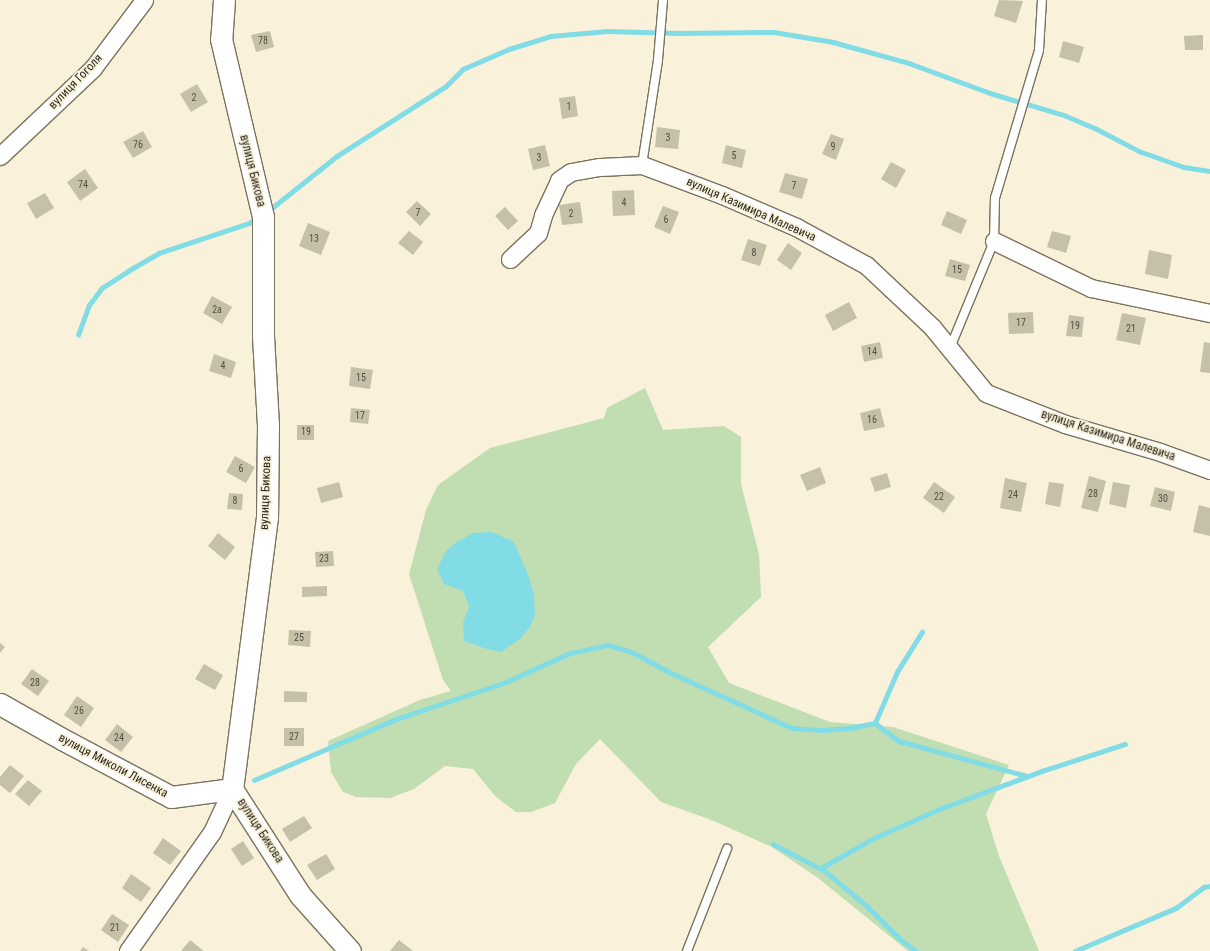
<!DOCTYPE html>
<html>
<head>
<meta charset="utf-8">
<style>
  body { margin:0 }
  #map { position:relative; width:1210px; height:951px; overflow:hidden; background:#f9f1d9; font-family:"Roboto Condensed",sans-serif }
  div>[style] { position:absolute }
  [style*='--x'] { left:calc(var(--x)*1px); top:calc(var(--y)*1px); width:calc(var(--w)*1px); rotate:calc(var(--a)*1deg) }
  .green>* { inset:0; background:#c0deb2 }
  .water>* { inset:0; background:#82dce6 }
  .stream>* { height:4.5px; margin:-2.25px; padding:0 2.25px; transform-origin:2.25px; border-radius:2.25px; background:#82dce6 }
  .building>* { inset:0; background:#c7c0a9 }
  .roads { filter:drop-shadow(1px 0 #7b735f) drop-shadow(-1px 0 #7b735f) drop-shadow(0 1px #7b735f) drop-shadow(0 -1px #7b735f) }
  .service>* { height:8px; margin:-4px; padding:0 4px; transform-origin:4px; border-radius:4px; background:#fff }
  .minor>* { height:17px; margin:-8.5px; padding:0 8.5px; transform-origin:8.5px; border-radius:8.5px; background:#fff }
  .tertiary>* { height:21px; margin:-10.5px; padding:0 10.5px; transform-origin:10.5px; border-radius:10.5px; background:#fff }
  span { translate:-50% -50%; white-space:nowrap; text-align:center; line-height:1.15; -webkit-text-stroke:3.5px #f9f1d9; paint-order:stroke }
  .number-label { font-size:10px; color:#524e42 }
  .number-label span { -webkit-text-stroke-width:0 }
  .street-label { font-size:12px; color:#2b281f }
</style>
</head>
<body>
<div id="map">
  <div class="green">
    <div style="clip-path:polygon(645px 388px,663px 430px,724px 426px,741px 437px,741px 484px,759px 554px,761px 597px,708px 647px,729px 683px,830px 722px,893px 727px,1009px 765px,986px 814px,999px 856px,1039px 951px,908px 951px,818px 878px,772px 847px,714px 821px,661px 802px,600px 739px,576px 764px,555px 803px,531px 812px,516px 812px,496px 797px,473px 769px,445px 766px,414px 789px,390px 798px,356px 797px,343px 792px,331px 772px,328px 741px,420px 700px,451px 691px,443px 680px,409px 574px,426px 510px,438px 485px,490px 448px,604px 418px,607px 408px)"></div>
  </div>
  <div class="water">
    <div style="clip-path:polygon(492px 532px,514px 542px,529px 577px,534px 595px,535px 615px,530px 627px,520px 639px,501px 652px,487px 649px,464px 641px,463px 623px,469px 606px,463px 591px,444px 584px,437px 569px,446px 551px,455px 543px,473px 533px)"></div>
  </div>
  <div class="stream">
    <div style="--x:268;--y:211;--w:88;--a:-38.6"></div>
    <div style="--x:337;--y:156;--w:128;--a:-32.6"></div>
    <div style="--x:445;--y:87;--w:25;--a:-45"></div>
    <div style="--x:463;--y:69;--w:50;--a:-23.5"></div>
    <div style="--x:509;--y:49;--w:44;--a:-17.2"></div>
    <div style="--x:551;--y:36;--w:56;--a:-5.1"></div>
    <div style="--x:607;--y:31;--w:71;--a:1.6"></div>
    <div style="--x:678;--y:33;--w:96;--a:-0.6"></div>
    <div style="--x:774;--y:32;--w:60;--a:9.6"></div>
    <div style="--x:833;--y:42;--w:79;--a:15.4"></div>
    <div style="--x:909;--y:63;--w:86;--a:20.3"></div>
    <div style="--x:990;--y:93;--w:77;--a:16.6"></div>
    <div style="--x:1064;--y:115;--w:34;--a:23"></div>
    <div style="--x:1095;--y:128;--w:50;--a:27.6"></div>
    <div style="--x:1139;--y:151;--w:48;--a:19.6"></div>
    <div style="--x:1184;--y:167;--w:26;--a:9"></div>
    <div style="--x:78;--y:335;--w:32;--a:-70"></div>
    <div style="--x:89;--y:305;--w:21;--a:-53"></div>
    <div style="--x:102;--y:288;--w:37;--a:-33"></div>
    <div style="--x:133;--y:268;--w:30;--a:-30"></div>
    <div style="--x:159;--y:253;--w:95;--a:-18.4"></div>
    <div style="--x:249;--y:223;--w:9;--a:-36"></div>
    <div style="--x:875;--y:723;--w:30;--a:37"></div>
    <div style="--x:899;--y:741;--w:133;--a:15.3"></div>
    <div style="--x:254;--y:780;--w:152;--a:-23.2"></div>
    <div style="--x:394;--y:720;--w:118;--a:-18.7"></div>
    <div style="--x:506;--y:682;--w:70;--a:-24.4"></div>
    <div style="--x:570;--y:653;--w:40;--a:-12"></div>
    <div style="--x:609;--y:645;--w:24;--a:17"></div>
    <div style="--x:632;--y:652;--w:40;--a:28"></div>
    <div style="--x:667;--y:671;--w:137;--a:24.5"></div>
    <div style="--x:792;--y:728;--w:30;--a:4"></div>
    <div style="--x:822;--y:730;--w:27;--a:-4"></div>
    <div style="--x:849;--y:728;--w:26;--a:-11"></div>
    <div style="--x:875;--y:723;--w:56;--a:-66.7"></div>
    <div style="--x:897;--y:672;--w:47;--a:-58"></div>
    <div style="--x:773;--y:844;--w:59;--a:27.4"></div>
    <div style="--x:825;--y:871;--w:55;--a:39.8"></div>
    <div style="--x:867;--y:906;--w:45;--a:45"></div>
    <div style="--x:899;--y:938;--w:21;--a:37"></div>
    <div style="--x:821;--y:868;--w:59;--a:-29.6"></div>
    <div style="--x:872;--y:839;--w:77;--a:-23.9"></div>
    <div style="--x:942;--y:808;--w:107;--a:-20.3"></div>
    <div style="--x:1042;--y:771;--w:87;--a:-18"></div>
    <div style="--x:1075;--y:951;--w:110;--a:-23.1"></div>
    <div style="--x:1176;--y:908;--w:35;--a:-37"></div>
    <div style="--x:1204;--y:887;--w:6;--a:-9"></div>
  </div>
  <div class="building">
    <div style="clip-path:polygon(999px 0,1023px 1px,1016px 23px,994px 16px)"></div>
    <div style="clip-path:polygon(270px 31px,274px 47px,256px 52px,251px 35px)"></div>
    <div style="clip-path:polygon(1203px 35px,1203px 50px,1185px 50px,1184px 36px)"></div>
    <div style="clip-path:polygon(1063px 41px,1084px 47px,1079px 63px,1059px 57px)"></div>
    <div style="clip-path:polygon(197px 84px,208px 102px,191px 112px,180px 94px)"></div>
    <div style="clip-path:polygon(575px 96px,578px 116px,562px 119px,559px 98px)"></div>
    <div style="clip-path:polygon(657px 127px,680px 130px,678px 149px,655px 147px)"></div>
    <div style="clip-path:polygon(143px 131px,152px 147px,133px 158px,123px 142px)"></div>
    <div style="clip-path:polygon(831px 134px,844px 139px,836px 160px,822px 154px)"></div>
    <div style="clip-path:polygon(545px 145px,550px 166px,533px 170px,528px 149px)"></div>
    <div style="clip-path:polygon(726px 145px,746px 150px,742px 168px,722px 163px)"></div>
    <div style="clip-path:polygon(891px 162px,906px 170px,896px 188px,881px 179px)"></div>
    <div style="clip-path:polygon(85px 169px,98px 188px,80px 201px,67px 182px)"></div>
    <div style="clip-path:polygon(785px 173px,808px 179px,802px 199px,779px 192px)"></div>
    <div style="clip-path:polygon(634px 190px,635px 215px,613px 216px,612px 191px)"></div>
    <div style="clip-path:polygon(45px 193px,54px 208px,36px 219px,27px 203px)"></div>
    <div style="clip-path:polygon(417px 201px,431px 214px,420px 226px,406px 212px)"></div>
    <div style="clip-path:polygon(580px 202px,583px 223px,562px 225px,559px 205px)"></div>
    <div style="clip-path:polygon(663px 206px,679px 212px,670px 234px,654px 227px)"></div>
    <div style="clip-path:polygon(505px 207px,518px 221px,508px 230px,495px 216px)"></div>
    <div style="clip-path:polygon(947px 211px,967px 220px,961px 234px,941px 225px)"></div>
    <div style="clip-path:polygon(308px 223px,330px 232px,321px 255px,299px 246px)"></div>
    <div style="clip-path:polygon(409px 231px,423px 242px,413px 255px,398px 243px)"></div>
    <div style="clip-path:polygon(1052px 231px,1071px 236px,1066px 253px,1047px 247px)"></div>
    <div style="clip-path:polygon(748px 239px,767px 245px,760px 266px,741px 260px)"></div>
    <div style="clip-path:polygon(788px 243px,802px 253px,791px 270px,777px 260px)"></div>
    <div style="clip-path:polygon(1149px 250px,1172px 255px,1168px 279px,1145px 274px)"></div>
    <div style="clip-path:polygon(950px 259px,970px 265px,965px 281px,945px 276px)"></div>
    <div style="clip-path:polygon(212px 296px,232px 307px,222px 324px,203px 313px)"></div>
    <div style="clip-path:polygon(849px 302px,857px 318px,833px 331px,825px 315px)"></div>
    <div style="clip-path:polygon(1033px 312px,1034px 333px,1009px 334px,1008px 313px)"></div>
    <div style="clip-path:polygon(1122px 313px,1146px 318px,1140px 345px,1116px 340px)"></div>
    <div style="clip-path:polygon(1069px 315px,1084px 317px,1082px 337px,1066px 336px)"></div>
    <div style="clip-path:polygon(880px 342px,883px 358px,864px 362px,861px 346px)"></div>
    <div style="clip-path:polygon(1204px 342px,1210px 343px,1210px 373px,1200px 372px)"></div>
    <div style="clip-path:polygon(214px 354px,236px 362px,231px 378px,209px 371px)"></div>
    <div style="clip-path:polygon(351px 367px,373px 370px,370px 389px,349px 386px)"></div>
    <div style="clip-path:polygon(351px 408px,370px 410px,368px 424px,350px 422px)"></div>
    <div style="clip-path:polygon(880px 408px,885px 427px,864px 431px,860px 413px)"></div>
    <div style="clip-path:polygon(297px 425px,314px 425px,314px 440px,297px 440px)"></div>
    <div style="clip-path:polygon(235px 456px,255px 467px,246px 483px,226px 472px)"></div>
    <div style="clip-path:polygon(820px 467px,826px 483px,807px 491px,800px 475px)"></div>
    <div style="clip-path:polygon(887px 473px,891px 487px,875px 492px,870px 478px)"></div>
    <div style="clip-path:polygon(1089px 476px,1106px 481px,1098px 512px,1081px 508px)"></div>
    <div style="clip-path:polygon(1005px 478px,1027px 483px,1021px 512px,1000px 508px)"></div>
    <div style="clip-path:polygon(339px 482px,343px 497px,321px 503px,317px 488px)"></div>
    <div style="clip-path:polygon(934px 482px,955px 497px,944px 513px,923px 498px)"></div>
    <div style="clip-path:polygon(1049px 482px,1064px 484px,1060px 507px,1045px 504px)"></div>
    <div style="clip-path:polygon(1113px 482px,1130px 485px,1126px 508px,1109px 504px)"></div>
    <div style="clip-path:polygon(1155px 487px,1175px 492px,1171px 511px,1150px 506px)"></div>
    <div style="clip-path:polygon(229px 493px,243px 494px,242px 510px,227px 509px)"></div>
    <div style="clip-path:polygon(1199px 505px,1210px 508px,1210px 536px,1193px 532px)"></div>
    <div style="clip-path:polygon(218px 533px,235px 547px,225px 560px,208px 546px)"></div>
    <div style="clip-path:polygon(333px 551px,334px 566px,316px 567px,315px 552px)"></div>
    <div style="clip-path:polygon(327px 586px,327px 596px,302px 597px,302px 587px)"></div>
    <div style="clip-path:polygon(289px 630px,311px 631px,310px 647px,288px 645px)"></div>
    <div style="clip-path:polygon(0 643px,5px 647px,0 653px)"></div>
    <div style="clip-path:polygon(204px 664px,223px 675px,215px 690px,195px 679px)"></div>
    <div style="clip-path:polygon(32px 669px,49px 681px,38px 696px,21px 684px)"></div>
    <div style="clip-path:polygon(284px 691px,307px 692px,307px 702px,284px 702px)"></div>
    <div style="clip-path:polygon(77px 696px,94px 708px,81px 727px,64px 715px)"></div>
    <div style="clip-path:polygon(117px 724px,133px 737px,121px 752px,105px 740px)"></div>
    <div style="clip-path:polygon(284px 728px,304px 728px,304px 746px,284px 746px)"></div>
    <div style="clip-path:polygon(10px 765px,24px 776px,10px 793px,0 785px,0 777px)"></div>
    <div style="clip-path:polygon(28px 780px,42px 791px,29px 806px,15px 794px)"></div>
    <div style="clip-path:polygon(304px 816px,312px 828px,290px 842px,282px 829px)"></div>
    <div style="clip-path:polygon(163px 838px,181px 851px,170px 865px,153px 853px)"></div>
    <div style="clip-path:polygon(243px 841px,254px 858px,242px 866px,231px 849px)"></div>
    <div style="clip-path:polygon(326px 854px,335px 869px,317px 880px,307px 865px)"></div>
    <div style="clip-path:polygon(131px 874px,151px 888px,141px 902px,122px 888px)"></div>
    <div style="clip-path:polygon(112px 914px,129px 925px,118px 942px,101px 930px)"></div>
    <div style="clip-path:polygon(190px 940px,204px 951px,181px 951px)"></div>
    <div style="clip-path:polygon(399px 940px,413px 951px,390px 951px)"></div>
    <div style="clip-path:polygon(83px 947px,89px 951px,80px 951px)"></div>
  </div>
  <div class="roads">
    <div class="service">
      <div style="--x:642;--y:165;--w:106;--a:-81.3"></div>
      <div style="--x:658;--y:60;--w:60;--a:-85.2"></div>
      <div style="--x:950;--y:348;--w:116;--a:-67.6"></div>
      <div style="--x:994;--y:241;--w:43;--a:-88.7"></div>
      <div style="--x:995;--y:198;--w:154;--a:-73.4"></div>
      <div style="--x:1039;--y:50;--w:50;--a:-86.6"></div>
      <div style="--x:687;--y:951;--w:110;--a:-68.6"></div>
    </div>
    <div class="minor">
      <div style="--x:0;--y:156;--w:128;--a:-43.4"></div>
      <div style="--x:93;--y:68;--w:85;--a:-53.1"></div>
      <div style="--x:994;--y:241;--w:108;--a:25.9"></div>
      <div style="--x:1091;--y:288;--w:122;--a:11.9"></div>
      <div style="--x:510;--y:259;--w:38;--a:-43"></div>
      <div style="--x:538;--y:233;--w:19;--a:-74"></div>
      <div style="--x:543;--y:215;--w:38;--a:-65"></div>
      <div style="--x:559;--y:180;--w:14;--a:-34"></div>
      <div style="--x:571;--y:172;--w:29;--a:-10"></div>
      <div style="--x:600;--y:167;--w:42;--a:-2.7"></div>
      <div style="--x:642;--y:165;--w:85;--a:20.6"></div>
      <div style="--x:722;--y:195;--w:81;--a:23.4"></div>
      <div style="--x:796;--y:227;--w:80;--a:28.5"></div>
      <div style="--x:866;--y:265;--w:91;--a:43.2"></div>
      <div style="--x:932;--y:327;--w:85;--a:50.7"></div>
      <div style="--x:986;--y:393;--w:85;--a:21.4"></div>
      <div style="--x:1065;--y:424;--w:99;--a:16.4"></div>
      <div style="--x:1160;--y:452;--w:53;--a:19.8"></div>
      <div style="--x:128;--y:951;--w:146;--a:-54.8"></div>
      <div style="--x:212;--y:832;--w:47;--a:-65.1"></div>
    </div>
    <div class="tertiary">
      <div style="--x:224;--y:0;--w:39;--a:94"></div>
      <div style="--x:221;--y:39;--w:182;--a:76.7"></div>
      <div style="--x:263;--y:216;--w:120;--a:90"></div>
      <div style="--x:263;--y:336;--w:89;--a:86.8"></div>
      <div style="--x:268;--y:425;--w:92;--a:90.6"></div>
      <div style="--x:267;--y:517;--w:274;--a:97.3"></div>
      <div style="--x:232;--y:789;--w:126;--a:57.3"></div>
      <div style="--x:300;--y:895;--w:75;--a:48.2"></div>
      <div style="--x:0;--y:704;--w:71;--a:29.4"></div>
      <div style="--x:62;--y:739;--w:123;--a:28"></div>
      <div style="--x:171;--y:797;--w:62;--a:-7.5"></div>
    </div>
  </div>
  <div class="number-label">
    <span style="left:263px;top:41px">78</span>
    <span style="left:194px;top:98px">2</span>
    <span style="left:569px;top:107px">1</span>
    <span style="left:668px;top:138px">3</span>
    <span style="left:138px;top:145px">76</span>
    <span style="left:833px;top:147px">9</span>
    <span style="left:734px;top:156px">5</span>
    <span style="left:539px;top:158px">3</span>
    <span style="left:83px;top:185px">74</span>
    <span style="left:794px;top:186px">7</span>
    <span style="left:624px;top:203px">4</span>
    <span style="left:418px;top:213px">7</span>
    <span style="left:571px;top:214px">2</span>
    <span style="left:666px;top:220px">6</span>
    <span style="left:314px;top:239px">13</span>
    <span style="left:754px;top:253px">8</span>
    <span style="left:957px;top:270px">15</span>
    <span style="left:217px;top:310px">2а</span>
    <span style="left:1021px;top:323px">17</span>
    <span style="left:1075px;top:326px">19</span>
    <span style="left:1131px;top:329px">21</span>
    <span style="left:872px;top:352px">14</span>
    <span style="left:223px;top:366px">4</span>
    <span style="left:361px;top:378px">15</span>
    <span style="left:360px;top:416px">17</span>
    <span style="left:872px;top:420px">16</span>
    <span style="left:306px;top:432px">19</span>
    <span style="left:241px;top:469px">6</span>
    <span style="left:1093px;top:494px">28</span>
    <span style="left:1013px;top:495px">24</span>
    <span style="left:939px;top:497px">22</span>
    <span style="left:1163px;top:499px">30</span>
    <span style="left:235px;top:501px">8</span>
    <span style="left:324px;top:559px">23</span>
    <span style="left:299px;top:638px">25</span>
    <span style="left:35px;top:683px">28</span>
    <span style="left:79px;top:711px">26</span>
    <span style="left:294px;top:737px">27</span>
    <span style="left:119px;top:738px">24</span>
    <span style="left:115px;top:928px">21</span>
  </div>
  <div class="street-label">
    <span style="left:76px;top:82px;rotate:-46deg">вулиця Гоголя</span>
    <span style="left:252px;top:171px;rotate:76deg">вулиця Бикова</span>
    <span style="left:751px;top:210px;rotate:24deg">вулиця Казимира Малевича</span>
    <span style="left:1108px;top:436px;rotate:18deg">вулиця Казимира Малевича</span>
    <span style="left:266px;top:493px;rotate:-88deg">вулиця Бикова</span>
    <span style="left:113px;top:766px;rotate:28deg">вулиця Миколи Лисенка</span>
    <span style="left:260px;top:831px;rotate:57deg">вулиця Бикова</span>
  </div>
</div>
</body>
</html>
